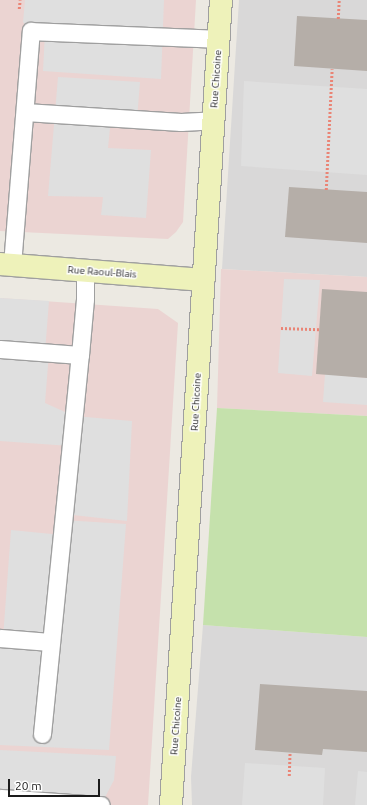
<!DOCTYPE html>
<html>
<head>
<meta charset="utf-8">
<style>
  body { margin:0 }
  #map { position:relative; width:367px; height:805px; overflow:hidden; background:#ece9e2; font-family:Ubuntu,sans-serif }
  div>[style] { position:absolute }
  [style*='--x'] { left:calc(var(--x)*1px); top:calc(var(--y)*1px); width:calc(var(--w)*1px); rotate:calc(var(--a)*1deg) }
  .residential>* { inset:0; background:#d9d8d8 }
  .commercial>* { inset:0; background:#ebd4d2 }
  .grass>* { inset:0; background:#c5e1ac }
  .parking>* { inset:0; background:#dfdfdf }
  .building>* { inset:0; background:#b5aea8 }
  .path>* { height:2.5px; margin-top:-1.25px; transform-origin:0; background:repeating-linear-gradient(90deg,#ea8475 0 2px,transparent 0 4px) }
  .roads { filter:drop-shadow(1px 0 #9f9f9f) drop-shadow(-1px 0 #9f9f9f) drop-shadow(0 1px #9f9f9f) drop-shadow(0 -1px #9f9f9f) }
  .lane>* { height:17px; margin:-8.5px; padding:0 8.5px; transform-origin:8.5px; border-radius:8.5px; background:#fff }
  .secondary>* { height:22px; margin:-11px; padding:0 11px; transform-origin:11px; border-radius:11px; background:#eef2ba }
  span { translate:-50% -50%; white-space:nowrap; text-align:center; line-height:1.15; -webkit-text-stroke:3px #fff; paint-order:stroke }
  .street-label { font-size:10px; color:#1b1b1b }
  .scale { position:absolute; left:8px; top:779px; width:92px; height:18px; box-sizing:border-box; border:2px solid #1b1b1b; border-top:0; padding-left:5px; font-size:12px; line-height:14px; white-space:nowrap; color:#1b1b1b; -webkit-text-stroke:3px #fff; paint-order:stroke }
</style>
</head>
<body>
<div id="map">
  <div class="residential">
    <div style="clip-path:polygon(239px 0,367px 0,367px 277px,222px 269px)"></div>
    <div style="clip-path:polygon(203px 625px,367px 637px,367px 805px,192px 805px,191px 777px)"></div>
  </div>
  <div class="commercial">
    <div style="clip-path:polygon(0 0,196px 0,183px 222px,176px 232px,168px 239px,0 231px)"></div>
    <div style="clip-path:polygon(221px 269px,367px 277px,367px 416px,217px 408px)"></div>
    <div style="clip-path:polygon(0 298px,158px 309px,178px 323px,148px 805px,0 805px)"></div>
  </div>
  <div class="grass">
    <div style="clip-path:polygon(217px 408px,367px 416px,367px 637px,203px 625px)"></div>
  </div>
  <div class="parking">
    <div style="clip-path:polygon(25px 0,164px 0,161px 79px,43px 71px,45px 32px,31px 31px,23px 22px)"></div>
    <div style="clip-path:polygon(58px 77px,140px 82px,137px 119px,111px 118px,108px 148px,151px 150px,146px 218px,101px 215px,103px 197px,48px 196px)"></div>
    <div style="clip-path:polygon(244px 81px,367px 89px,367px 175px,241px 166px)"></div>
    <div style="clip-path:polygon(284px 279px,320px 280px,312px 376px,278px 373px)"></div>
    <div style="clip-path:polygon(0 298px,49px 301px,45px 352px,49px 353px,45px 403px,74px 416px,132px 421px,127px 521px,64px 514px,70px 446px,0 441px)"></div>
    <div style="clip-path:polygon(325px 374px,367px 378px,367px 405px,323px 402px)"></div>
    <div style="clip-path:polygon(63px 520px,126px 524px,109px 750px,0 745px,0 638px,3px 638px,11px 530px,62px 535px)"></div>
    <div style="clip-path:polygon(0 750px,116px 756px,114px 780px,101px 805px,0 798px)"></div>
    <div style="clip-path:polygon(245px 763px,325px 768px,323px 805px,242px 805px)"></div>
    <div style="clip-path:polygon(358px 771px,367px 772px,367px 805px,355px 805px)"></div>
  </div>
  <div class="building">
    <div style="clip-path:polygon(297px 16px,367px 20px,367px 71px,294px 66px)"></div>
    <div style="clip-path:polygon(289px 187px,367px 192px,367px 243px,285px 237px)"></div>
    <div style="clip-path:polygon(322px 289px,367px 292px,367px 378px,316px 374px)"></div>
    <div style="clip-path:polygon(260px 684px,367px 691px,367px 752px,323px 749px,322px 755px,255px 750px)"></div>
  </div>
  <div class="path">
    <div style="--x:19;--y:9;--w:9;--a:-84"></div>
    <div style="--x:338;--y:19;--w:19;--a:-87"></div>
    <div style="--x:326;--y:190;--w:121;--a:-87.2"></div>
    <div style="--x:281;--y:328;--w:38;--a:2"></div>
    <div style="--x:289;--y:776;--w:24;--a:-88"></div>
  </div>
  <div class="roads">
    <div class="lane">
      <div style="--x:25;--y:112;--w:156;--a:3.7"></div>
      <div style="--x:181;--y:122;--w:33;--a:-3"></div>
      <div style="--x:12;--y:265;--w:235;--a:-85.4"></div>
      <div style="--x:31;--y:31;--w:188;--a:2.4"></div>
      <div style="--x:0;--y:349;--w:80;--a:4.3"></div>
      <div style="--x:80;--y:355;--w:56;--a:-84.9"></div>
      <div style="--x:85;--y:299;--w:28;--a:-90"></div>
      <div style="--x:0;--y:638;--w:51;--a:4.5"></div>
      <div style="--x:42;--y:734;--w:381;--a:-84.3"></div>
      <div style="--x:0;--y:798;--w:101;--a:4"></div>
    </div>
    <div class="secondary">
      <div style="--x:0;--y:264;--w:204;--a:4.5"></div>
      <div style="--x:171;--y:805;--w:807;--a:-86.45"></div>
    </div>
  </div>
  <div class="street-label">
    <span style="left:216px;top:79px;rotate:-86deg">Rue Chicoine</span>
    <span style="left:102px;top:272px;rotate:4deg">Rue Raoul-Blais</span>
    <span style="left:196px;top:402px;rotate:-87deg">Rue Chicoine</span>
    <span style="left:176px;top:726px;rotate:-86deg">Rue Chicoine</span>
  </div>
  <div class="scale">20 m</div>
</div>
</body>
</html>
